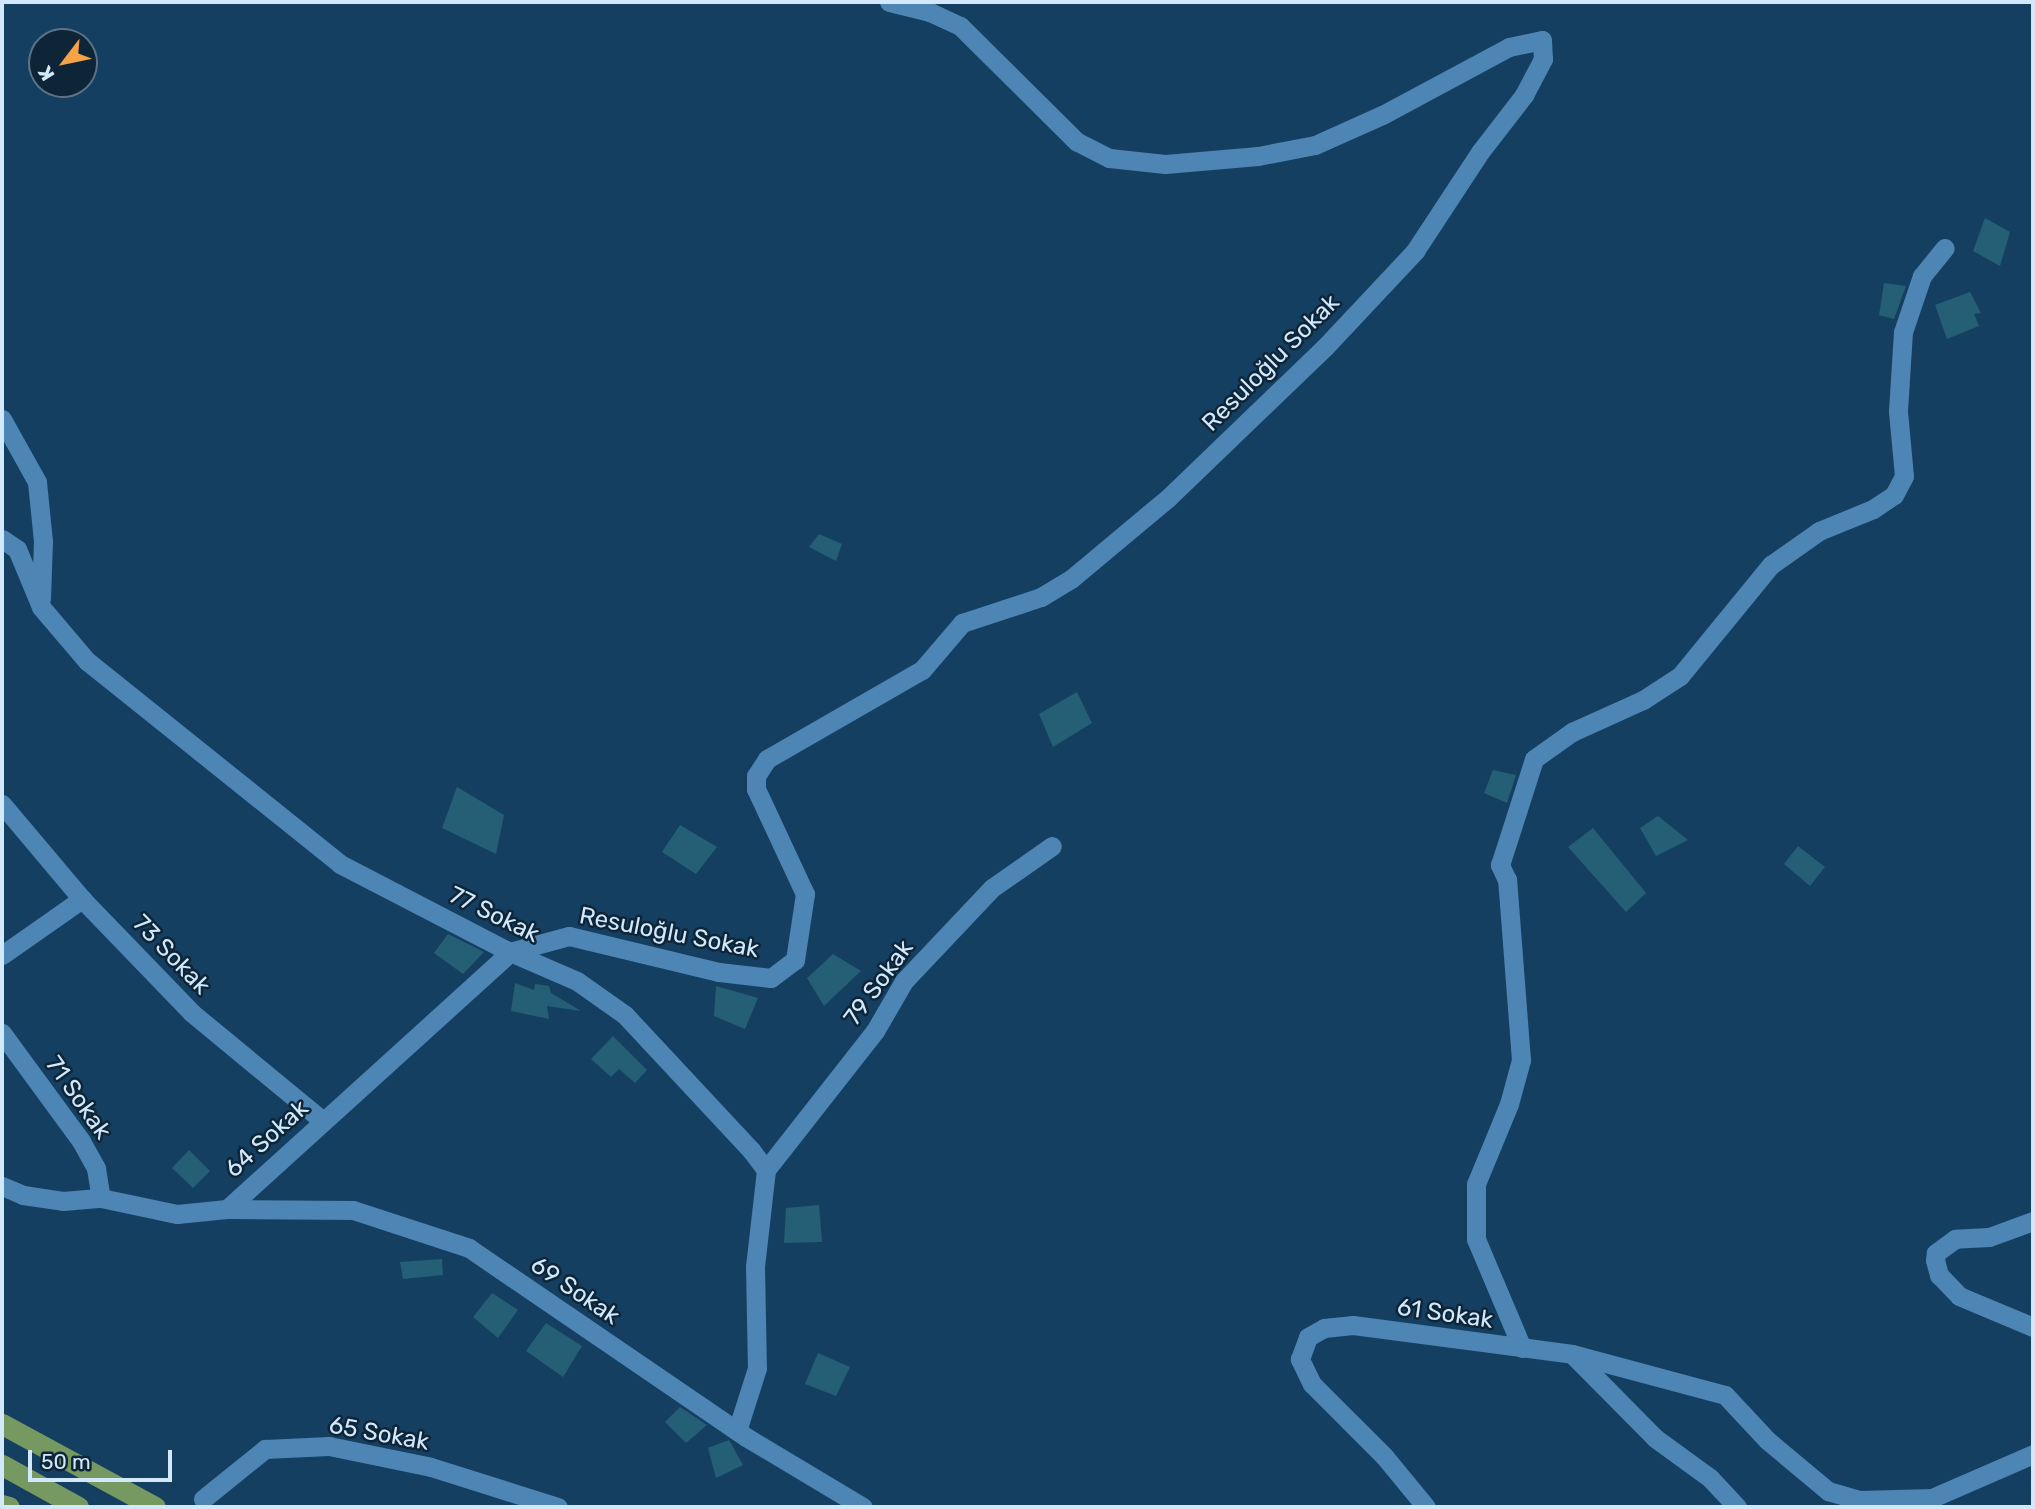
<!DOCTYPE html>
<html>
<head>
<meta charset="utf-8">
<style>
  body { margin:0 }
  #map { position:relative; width:2035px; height:1509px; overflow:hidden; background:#143f61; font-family:Rubik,sans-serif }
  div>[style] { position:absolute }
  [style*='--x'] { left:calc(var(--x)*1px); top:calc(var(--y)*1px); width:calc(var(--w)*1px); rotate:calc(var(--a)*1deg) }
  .building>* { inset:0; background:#255f75 }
  .minor>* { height:19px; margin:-9.5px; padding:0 9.5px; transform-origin:9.5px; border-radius:9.5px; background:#4d85b4 }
  .trunk>* { height:21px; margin:-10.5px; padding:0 10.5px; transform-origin:10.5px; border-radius:10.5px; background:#769961 }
  span { translate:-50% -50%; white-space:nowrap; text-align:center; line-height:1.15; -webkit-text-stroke:5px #0e2538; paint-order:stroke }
  .street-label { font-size:24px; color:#d1e8fd }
  .frame { position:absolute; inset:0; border:4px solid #d1e8fd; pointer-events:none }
  .north { position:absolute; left:28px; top:28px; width:70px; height:70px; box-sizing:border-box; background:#0e2538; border:2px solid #5c7387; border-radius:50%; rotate:238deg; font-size:19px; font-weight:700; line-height:28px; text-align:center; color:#d1e8fd }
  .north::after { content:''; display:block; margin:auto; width:24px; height:32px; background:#f5a346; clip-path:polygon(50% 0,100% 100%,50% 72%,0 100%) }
  .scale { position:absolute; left:28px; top:1450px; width:144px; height:32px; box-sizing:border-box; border:4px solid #d1e8fd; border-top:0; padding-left:9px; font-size:21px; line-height:24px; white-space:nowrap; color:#d1e8fd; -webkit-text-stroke:5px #0e2538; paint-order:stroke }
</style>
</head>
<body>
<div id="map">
  <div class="building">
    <div style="clip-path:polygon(1985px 218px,2010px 232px,2000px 266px,1973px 251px)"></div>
    <div style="clip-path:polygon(1884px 283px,1906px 286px,1894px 319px,1879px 315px)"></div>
    <div style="clip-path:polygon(1970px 292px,1981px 313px,1974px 314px,1979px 326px,1947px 339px,1935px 305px)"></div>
    <div style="clip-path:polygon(819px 534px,842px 544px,836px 561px,809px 547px)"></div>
    <div style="clip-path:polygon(1077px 692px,1092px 723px,1053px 747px,1039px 714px)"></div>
    <div style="clip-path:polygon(1493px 770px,1516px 775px,1507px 803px,1484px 793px)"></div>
    <div style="clip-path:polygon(457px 787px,504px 815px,496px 854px,442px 828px)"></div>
    <div style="clip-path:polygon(1658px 816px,1688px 840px,1656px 856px,1640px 828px)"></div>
    <div style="clip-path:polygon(680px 825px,717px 847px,696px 874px,662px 852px)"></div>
    <div style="clip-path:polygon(1593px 828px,1646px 893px,1626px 912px,1568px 847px)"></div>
    <div style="clip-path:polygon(1798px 846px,1825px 867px,1810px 886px,1784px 864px)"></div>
    <div style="clip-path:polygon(448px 934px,484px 952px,463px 974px,434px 953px)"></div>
    <div style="clip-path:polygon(833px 954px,861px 971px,824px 1006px,807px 978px)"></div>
    <div style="clip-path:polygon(515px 983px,534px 990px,535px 984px,549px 986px,551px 993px,581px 1011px,547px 1006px,549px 1019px,511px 1011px)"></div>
    <div style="clip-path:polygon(716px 986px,758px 998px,745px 1029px,714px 1016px)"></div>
    <div style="clip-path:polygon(613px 1036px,647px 1070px,635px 1083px,619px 1069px,611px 1077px,591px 1059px)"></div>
    <div style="clip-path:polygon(189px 1150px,210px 1171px,193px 1188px,172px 1168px)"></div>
    <div style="clip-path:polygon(819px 1205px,822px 1242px,784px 1243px,786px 1208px)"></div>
    <div style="clip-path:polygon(442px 1259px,443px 1275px,403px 1279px,400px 1262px)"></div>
    <div style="clip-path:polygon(492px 1293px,518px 1310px,498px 1338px,473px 1317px)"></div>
    <div style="clip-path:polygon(546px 1323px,582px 1346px,563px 1377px,526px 1351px)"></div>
    <div style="clip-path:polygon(818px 1353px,850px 1367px,836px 1396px,805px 1384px)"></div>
    <div style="clip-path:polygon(680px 1407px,707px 1425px,686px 1443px,665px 1422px)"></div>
    <div style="clip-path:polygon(729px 1440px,743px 1465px,716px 1478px,708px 1448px)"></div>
  </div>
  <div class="minor">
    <div style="--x:2;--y:419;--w:72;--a:60.9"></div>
    <div style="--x:37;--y:482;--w:59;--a:84.2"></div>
    <div style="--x:43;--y:541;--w:58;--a:92"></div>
    <div style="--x:2;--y:539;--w:18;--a:34"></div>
    <div style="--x:17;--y:549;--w:63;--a:67.5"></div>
    <div style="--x:41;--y:607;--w:71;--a:49.6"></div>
    <div style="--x:87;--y:661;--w:324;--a:38.7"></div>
    <div style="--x:340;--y:864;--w:191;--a:27.4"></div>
    <div style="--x:510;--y:952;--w:73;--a:23.4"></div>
    <div style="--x:577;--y:981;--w:59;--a:35.3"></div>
    <div style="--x:625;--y:1015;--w:185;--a:47"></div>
    <div style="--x:751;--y:1150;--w:25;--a:53"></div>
    <div style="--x:766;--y:1170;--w:97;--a:96.5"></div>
    <div style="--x:755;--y:1266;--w:102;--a:88.9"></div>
    <div style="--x:757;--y:1368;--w:66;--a:107.6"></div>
    <div style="--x:2;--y:804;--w:124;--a:49.9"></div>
    <div style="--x:82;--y:899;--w:158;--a:46"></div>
    <div style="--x:192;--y:1013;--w:170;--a:39.5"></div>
    <div style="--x:2;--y:955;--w:98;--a:-35"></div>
    <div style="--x:2;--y:1033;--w:134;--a:53.8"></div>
    <div style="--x:81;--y:1141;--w:31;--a:61"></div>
    <div style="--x:96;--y:1168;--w:30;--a:81"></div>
    <div style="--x:766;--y:1170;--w:177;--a:-51.9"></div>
    <div style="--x:875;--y:1031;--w:58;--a:-59.9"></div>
    <div style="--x:904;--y:981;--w:128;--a:-46.6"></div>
    <div style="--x:992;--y:888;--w:73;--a:-35"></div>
    <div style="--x:2;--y:1186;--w:23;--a:23"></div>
    <div style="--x:23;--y:1195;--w:40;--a:8.5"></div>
    <div style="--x:63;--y:1201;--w:38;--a:-5"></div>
    <div style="--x:101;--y:1198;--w:78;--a:11.9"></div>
    <div style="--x:177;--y:1214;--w:50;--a:-5.7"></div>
    <div style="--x:227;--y:1209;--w:126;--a:0.5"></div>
    <div style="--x:353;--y:1210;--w:122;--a:18.1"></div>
    <div style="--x:469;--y:1248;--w:335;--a:34.3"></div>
    <div style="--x:746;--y:1437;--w:136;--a:30.9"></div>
    <div style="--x:227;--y:1209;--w:382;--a:-42.2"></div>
    <div style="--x:510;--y:952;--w:61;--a:-15.2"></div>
    <div style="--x:569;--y:936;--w:154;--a:13.5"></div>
    <div style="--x:719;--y:972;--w:52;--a:6.6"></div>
    <div style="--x:771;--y:978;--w:30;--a:-37"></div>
    <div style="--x:795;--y:960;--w:67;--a:-81.4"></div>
    <div style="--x:805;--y:894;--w:116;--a:-115"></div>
    <div style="--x:756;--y:789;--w:13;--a:-90"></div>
    <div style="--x:756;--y:776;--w:20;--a:-57"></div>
    <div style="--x:767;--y:759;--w:179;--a:-29.9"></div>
    <div style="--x:922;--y:670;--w:62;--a:-49.6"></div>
    <div style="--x:962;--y:623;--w:83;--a:-18.2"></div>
    <div style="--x:1041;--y:597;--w:35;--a:-31"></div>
    <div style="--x:1071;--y:579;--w:126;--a:-39.9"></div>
    <div style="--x:1168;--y:498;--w:218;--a:-43.9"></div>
    <div style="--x:1325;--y:347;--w:132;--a:-46.8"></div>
    <div style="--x:1415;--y:251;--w:118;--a:-56.7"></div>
    <div style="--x:1480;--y:152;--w:72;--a:-52.3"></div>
    <div style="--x:1524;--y:95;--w:41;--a:-62.2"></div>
    <div style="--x:1543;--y:59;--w:19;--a:-93"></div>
    <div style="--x:1542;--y:40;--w:34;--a:168"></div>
    <div style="--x:1509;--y:47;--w:144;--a:151.8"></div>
    <div style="--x:1382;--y:115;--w:73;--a:155.9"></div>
    <div style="--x:1315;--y:145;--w:58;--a:169.1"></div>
    <div style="--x:1258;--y:156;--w:93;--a:175.1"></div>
    <div style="--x:1165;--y:164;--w:56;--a:-173.9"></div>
    <div style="--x:1109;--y:158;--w:36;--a:-153"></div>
    <div style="--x:1077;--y:142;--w:165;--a:-135.2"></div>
    <div style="--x:960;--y:26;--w:33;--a:-155"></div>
    <div style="--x:930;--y:12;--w:42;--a:-166.3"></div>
    <div style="--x:2033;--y:1221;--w:47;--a:160"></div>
    <div style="--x:1989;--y:1237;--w:34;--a:177"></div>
    <div style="--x:1955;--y:1239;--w:24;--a:144"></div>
    <div style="--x:1936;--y:1253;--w:7;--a:98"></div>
    <div style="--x:1935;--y:1260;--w:16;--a:75"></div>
    <div style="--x:1939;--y:1275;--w:29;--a:46"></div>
    <div style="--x:1959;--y:1296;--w:80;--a:22.7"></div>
    <div style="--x:1522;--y:1348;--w:118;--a:-112.9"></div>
    <div style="--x:1476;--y:1239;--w:55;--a:-90"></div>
    <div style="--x:1476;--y:1184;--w:87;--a:-67.6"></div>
    <div style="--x:1509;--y:1104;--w:46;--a:-74.7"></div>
    <div style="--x:1521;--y:1060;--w:181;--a:-94.4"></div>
    <div style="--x:1507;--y:880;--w:17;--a:-115"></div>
    <div style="--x:1500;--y:865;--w:111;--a:-72.2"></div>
    <div style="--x:1534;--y:759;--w:47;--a:-35.4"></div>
    <div style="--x:1572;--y:732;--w:78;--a:-24.3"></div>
    <div style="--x:1643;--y:700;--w:44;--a:-33"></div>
    <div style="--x:1680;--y:676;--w:144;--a:-50.7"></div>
    <div style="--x:1771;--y:565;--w:59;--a:-35.3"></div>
    <div style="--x:1819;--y:531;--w:58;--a:-22.2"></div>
    <div style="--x:1873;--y:509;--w:25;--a:-34"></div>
    <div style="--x:1894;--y:495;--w:21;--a:-62"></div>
    <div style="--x:1904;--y:476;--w:65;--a:-95.3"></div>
    <div style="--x:1898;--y:411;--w:79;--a:-86.4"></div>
    <div style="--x:1903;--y:332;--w:59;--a:-71.3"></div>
    <div style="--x:1922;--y:276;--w:36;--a:-51"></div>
    <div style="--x:1573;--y:1355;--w:117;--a:45.3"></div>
    <div style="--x:1655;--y:1438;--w:68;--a:36"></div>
    <div style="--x:1710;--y:1478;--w:40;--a:47"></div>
    <div style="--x:203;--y:1499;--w:80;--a:-38.9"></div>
    <div style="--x:265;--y:1449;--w:64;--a:-2.7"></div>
    <div style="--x:329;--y:1446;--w:104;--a:11.6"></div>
    <div style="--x:431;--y:1467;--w:133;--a:17.5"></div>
    <div style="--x:1426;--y:1507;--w:66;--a:-129.5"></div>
    <div style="--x:1384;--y:1456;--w:102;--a:-135"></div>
    <div style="--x:1312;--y:1384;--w:28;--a:-116"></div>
    <div style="--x:1300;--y:1359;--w:23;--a:-70"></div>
    <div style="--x:1308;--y:1337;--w:18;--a:-29"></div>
    <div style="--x:1324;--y:1328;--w:29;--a:-6"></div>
    <div style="--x:1353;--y:1325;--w:221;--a:7.5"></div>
    <div style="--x:1572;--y:1354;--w:158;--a:15"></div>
    <div style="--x:1725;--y:1395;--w:62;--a:47"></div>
    <div style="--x:1767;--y:1440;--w:80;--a:39.9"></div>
    <div style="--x:1828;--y:1491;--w:32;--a:16"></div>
    <div style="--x:1859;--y:1500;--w:73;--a:-1.6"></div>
    <div style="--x:1932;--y:1498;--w:110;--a:-23.5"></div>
  </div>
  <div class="trunk">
    <div style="--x:2;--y:1424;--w:174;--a:28.5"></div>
    <div style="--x:2;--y:1465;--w:87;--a:28.9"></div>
    <div style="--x:2;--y:1505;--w:7;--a:16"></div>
  </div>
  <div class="street-label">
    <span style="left:1271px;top:363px;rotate:-45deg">Resuloğlu Sokak</span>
    <span style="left:494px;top:915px;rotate:26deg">77 Sokak</span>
    <span style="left:669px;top:933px;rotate:11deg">Resuloğlu Sokak</span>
    <span style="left:171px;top:955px;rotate:46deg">73 Sokak</span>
    <span style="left:879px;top:983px;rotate:-54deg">79 Sokak</span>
    <span style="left:78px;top:1098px;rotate:55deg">71 Sokak</span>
    <span style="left:267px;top:1139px;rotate:-42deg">64 Sokak</span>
    <span style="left:575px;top:1291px;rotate:34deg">69 Sokak</span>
    <span style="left:1445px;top:1314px;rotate:8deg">61 Sokak</span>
    <span style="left:379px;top:1434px;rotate:10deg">65 Sokak</span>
  </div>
  <div class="frame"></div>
  <div class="north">K</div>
  <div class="scale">50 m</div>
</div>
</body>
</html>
